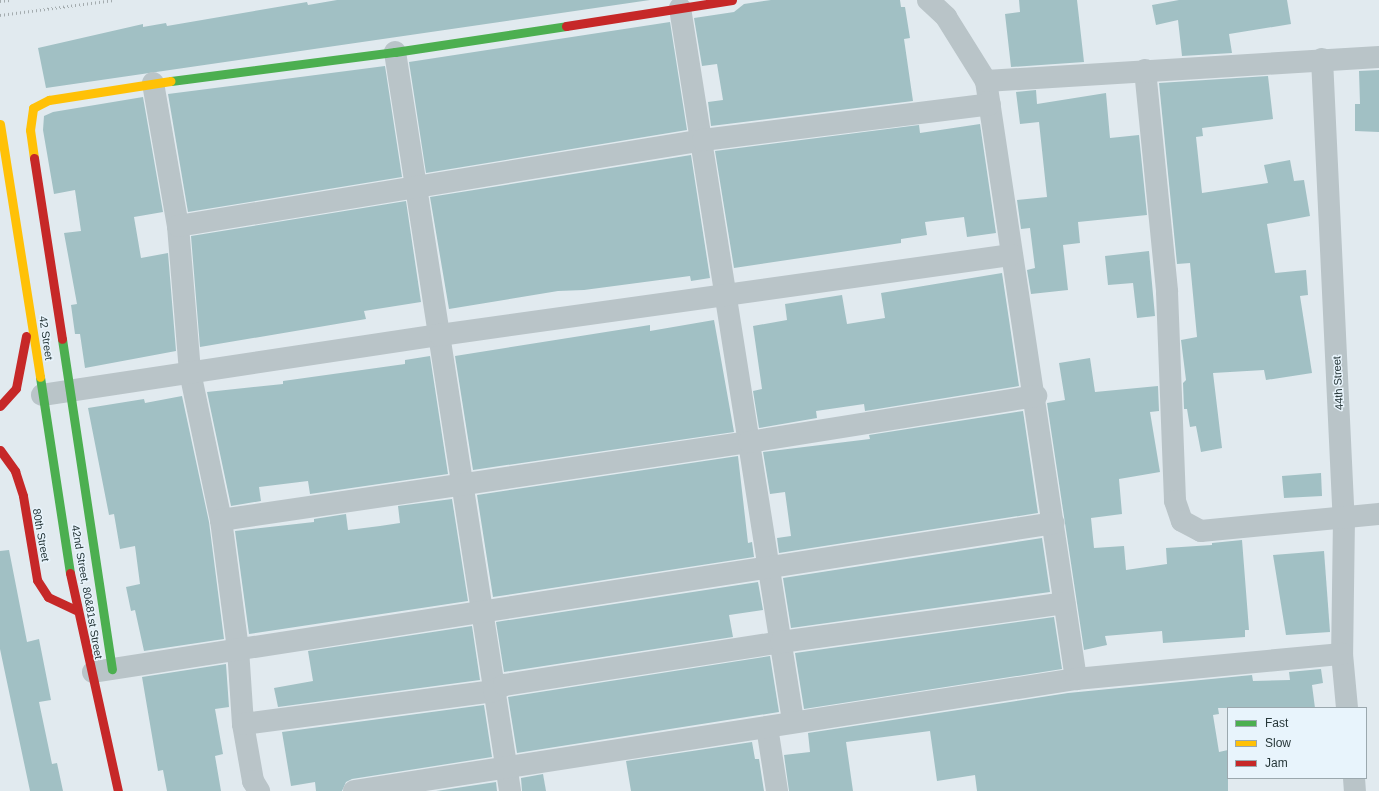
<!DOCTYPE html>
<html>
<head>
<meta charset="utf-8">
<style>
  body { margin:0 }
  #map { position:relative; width:1379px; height:791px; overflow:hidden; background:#e1eaef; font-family:Helvetica,sans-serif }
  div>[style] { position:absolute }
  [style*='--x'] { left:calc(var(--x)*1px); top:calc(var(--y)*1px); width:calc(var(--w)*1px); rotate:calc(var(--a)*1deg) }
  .building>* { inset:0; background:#a1c0c4 }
  .street>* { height:22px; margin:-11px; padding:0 11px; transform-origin:11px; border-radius:11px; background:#b9c4c8 }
  .fast>* { height:9px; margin:-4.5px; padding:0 4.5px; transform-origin:4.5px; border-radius:4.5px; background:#4caf50 }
  .slow>* { height:9px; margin:-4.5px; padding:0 4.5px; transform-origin:4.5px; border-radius:4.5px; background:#ffc107 }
  .jam>* { height:9px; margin:-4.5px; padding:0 4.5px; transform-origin:4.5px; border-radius:4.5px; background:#c62828 }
  .rail>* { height:3px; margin-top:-1.5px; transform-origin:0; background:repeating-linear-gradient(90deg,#a4acaf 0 1px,transparent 0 4px) }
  span { translate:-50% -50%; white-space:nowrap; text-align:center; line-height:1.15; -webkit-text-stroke:3px #e8f4fc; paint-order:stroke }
  .street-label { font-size:11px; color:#273739 }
  .legend { position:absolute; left:1227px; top:707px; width:140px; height:72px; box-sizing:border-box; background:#e8f4fc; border:1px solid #9ba8ae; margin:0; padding:5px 7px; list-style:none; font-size:12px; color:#273739 }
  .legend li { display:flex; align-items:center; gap:8px; height:20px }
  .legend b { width:20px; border:1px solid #9ba8ae }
</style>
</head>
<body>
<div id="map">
  <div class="building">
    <div style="clip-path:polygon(337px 0,650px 0,46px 88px,38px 48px,143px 24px,143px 27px,166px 23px,167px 26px,307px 2px,308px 5px)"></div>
    <div style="clip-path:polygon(771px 0,900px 0,901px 7px,905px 7px,910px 38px,904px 39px,913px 101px,711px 126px,708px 102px,723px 100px,717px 64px,702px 66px,694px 18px,734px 12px,744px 4px)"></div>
    <div style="clip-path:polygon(1019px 0,1077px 0,1084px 62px,1011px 67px,1005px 14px,1020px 12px)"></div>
    <div style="clip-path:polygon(1179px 0,1287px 0,1291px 24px,1229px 34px,1232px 53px,1182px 56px,1178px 20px,1156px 25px,1152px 5px)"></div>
    <div style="clip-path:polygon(670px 22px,687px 130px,426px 173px,409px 62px)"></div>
    <div style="clip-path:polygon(385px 66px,402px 177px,188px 212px,168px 94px)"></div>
    <div style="clip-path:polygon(1379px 70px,1379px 132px,1355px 131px,1355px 104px,1360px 104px,1359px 71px)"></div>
    <div style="clip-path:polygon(1268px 76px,1273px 119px,1202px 128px,1203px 136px,1196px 137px,1202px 193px,1268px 183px,1264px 165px,1290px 160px,1294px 181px,1304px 180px,1310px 216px,1267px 224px,1275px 273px,1306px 270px,1308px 295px,1300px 296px,1312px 373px,1266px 380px,1264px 370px,1213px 373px,1222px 448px,1201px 452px,1196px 426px,1190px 427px,1187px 409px,1184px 409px,1183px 383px,1186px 380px,1181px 340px,1197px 337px,1190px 263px,1177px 264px,1159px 83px)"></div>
    <div style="clip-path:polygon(1036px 90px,1037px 104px,1106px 93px,1110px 138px,1139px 135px,1147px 215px,1078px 222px,1080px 243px,1063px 245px,1068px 290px,1031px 294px,1027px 270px,1035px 268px,1030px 228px,1021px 229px,1017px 200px,1047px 197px,1039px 122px,1020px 124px,1016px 92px)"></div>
    <div style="clip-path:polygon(143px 97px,163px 212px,134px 217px,141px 258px,168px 253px,176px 351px,85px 368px,80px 334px,75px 334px,71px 305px,77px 304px,64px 233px,81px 231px,75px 190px,54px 194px,43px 130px,44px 116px,53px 112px)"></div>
    <div style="clip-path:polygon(980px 124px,996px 233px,967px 237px,964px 217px,925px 222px,927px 235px,901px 239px,901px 243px,734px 268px,715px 151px,919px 125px,920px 133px)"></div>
    <div style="clip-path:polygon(691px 155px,710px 278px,691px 281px,690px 276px,584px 290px,558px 291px,449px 309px,430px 197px)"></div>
    <div style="clip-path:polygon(406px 201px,421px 302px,364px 311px,366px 319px,200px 347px,191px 236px)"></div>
    <div style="clip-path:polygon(1149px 251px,1155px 316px,1137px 318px,1133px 283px,1108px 285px,1105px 256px)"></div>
    <div style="clip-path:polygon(1002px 273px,1019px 386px,865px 411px,864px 404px,816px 411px,817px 418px,759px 428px,753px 391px,762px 389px,753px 326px,787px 320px,785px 304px,842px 295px,847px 324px,885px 318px,881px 293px)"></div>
    <div style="clip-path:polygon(714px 320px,734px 432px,473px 470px,455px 356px,650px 325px,650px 331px)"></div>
    <div style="clip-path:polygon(430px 356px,448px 474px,310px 494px,308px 481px,259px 487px,261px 501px,231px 506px,207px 392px,283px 384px,283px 381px,405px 364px,405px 360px)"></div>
    <div style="clip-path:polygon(1090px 358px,1095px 392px,1158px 386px,1159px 411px,1150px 412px,1160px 472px,1119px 479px,1122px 514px,1091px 518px,1094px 548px,1124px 546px,1126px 570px,1167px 564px,1166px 548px,1212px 545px,1212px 543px,1242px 540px,1249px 630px,1245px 630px,1245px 637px,1163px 643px,1162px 631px,1105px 636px,1107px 645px,1084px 650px,1047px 403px,1065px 400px,1059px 363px)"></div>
    <div style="clip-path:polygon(182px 396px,209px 522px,224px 639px,144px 651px,135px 610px,131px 611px,126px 587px,140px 584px,135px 546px,120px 549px,114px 514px,109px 515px,88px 408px,144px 399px,145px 403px)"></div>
    <div style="clip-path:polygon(1023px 411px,1038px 513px,779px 553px,777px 538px,791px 536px,785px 492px,770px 494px,763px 452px,870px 439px,869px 435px)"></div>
    <div style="clip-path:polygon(738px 456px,748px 543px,752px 542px,754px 557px,493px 597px,477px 495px)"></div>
    <div style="clip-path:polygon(1321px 473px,1322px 496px,1284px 498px,1282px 476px)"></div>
    <div style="clip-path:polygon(452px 499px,468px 601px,249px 634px,235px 531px,314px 522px,314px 519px,346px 514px,348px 530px,380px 526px,400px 523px,398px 506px)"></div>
    <div style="clip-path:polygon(1042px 538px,1050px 592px,791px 628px,783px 578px)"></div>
    <div style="clip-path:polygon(9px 550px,27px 642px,39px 639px,51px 700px,39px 702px,52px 764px,57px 763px,63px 791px,30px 791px,0 649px,0 551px)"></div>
    <div style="clip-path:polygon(1324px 551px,1330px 632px,1286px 635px,1273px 555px)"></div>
    <div style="clip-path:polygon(758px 582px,763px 610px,729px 615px,733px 637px,504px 672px,496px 622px)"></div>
    <div style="clip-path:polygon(1054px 617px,1062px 669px,804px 709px,795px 653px)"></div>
    <div style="clip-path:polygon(472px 626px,480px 680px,278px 707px,274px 688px,313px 681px,308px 651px)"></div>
    <div style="clip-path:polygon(770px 656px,779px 712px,517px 753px,508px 697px)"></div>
    <div style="clip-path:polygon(226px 664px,229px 707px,215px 709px,223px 754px,215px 756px,221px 791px,167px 791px,163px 770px,158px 771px,142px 677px)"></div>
    <div style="clip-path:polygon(1321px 669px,1323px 683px,1312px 685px,1315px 708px,1218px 708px,1219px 714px,1213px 715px,1219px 752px,1228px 750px,1228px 791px,977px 791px,975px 775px,937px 781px,930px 731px,846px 742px,853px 791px,789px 791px,784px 755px,810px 752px,808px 733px,1068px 693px,1252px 675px,1253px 681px,1290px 680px,1289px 672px)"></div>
    <div style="clip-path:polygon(484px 705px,492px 757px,352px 779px,346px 782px,342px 791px,316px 791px,315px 782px,291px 786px,282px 732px)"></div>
    <div style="clip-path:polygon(752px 742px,755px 759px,759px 759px,764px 791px,631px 791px,626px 761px)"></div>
    <div style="clip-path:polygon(543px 774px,546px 791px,522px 791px,521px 778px)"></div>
    <div style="clip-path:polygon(496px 782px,497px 791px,436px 791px)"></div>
  </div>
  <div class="street">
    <div style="--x:928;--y:0;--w:25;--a:43"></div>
    <div style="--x:946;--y:17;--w:75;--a:58"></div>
    <div style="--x:986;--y:81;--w:605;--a:81.44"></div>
    <div style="--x:680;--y:8;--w:722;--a:80.99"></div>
    <div style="--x:395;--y:52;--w:748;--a:81.15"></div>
    <div style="--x:1322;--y:59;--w:460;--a:87.3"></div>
    <div style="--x:1344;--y:518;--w:136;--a:90.8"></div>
    <div style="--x:1342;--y:654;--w:54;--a:84.7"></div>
    <div style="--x:1145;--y:70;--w:223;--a:84.3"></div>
    <div style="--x:1167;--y:292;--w:209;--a:87.8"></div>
    <div style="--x:1175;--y:501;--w:21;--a:71"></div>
    <div style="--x:1182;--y:521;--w:21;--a:28"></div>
    <div style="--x:1201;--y:531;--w:179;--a:-5.5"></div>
    <div style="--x:986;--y:81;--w:394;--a:-3.5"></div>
    <div style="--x:153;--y:83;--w:145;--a:80.1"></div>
    <div style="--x:178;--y:226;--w:146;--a:85.3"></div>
    <div style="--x:190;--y:372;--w:151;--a:78.2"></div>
    <div style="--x:221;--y:520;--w:130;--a:82.5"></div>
    <div style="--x:238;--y:649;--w:75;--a:86.2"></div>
    <div style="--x:243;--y:724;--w:58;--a:80"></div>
    <div style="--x:253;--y:781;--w:12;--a:59"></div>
    <div style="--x:178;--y:226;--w:532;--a:-9.3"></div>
    <div style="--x:703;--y:140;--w:289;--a:-7.1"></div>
    <div style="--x:42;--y:395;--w:402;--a:-8.6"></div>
    <div style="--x:440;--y:335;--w:577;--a:-7.98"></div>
    <div style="--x:221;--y:520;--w:534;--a:-8.4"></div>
    <div style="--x:749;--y:442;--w:291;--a:-9.1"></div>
    <div style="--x:93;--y:672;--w:972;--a:-8.81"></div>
    <div style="--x:243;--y:724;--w:253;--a:-7.5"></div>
    <div style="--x:494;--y:691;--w:12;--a:-31"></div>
    <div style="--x:504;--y:685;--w:280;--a:-8.8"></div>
    <div style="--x:781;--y:642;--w:286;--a:-7.8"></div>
    <div style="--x:767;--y:727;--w:65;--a:81.1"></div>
    <div style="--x:1354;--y:778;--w:13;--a:86"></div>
    <div style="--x:354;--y:791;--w:731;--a:-8.82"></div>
    <div style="--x:1076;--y:679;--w:267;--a:-5.4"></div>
  </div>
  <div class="fast">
    <div style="--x:171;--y:81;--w:226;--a:-7.4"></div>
    <div style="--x:395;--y:52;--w:173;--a:-8.6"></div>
    <div style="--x:62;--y:339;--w:334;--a:81.4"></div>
    <div style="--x:40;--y:377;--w:198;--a:81.3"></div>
  </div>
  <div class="slow">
    <div style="--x:0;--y:124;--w:256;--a:81"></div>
    <div style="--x:34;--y:158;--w:28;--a:-98"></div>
    <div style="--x:30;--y:130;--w:22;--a:-82"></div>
    <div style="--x:33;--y:108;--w:18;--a:-27"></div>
    <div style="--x:49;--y:100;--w:123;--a:-8.9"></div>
  </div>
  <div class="jam">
    <div style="--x:566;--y:26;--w:168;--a:-8.9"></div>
    <div style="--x:34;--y:158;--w:183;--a:81.2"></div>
    <div style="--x:0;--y:406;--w:24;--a:-48"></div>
    <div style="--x:16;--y:388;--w:53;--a:-79.1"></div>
    <div style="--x:0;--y:450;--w:26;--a:54"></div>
    <div style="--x:15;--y:471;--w:26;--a:72"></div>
    <div style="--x:23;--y:496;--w:85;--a:80.5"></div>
    <div style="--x:37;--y:580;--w:20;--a:57"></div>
    <div style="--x:48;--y:597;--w:31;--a:25"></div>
    <div style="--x:70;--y:573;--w:223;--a:77.6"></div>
  </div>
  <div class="rail">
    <div style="--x:0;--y:1;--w:10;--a:-6"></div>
    <div style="--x:0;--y:15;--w:115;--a:-7.5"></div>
  </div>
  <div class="street-label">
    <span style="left:46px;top:338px;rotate:82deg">42 Street</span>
    <span style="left:1338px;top:383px;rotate:-93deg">44th Street</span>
    <span style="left:41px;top:535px;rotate:80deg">80th Street</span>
    <span style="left:87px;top:592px;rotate:80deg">42nd Street, 80&amp;81st Street</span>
  </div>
  <ul class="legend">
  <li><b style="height:5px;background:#4caf50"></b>Fast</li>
  <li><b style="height:5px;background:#ffc107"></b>Slow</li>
  <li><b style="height:5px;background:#c62828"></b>Jam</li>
  </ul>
</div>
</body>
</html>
